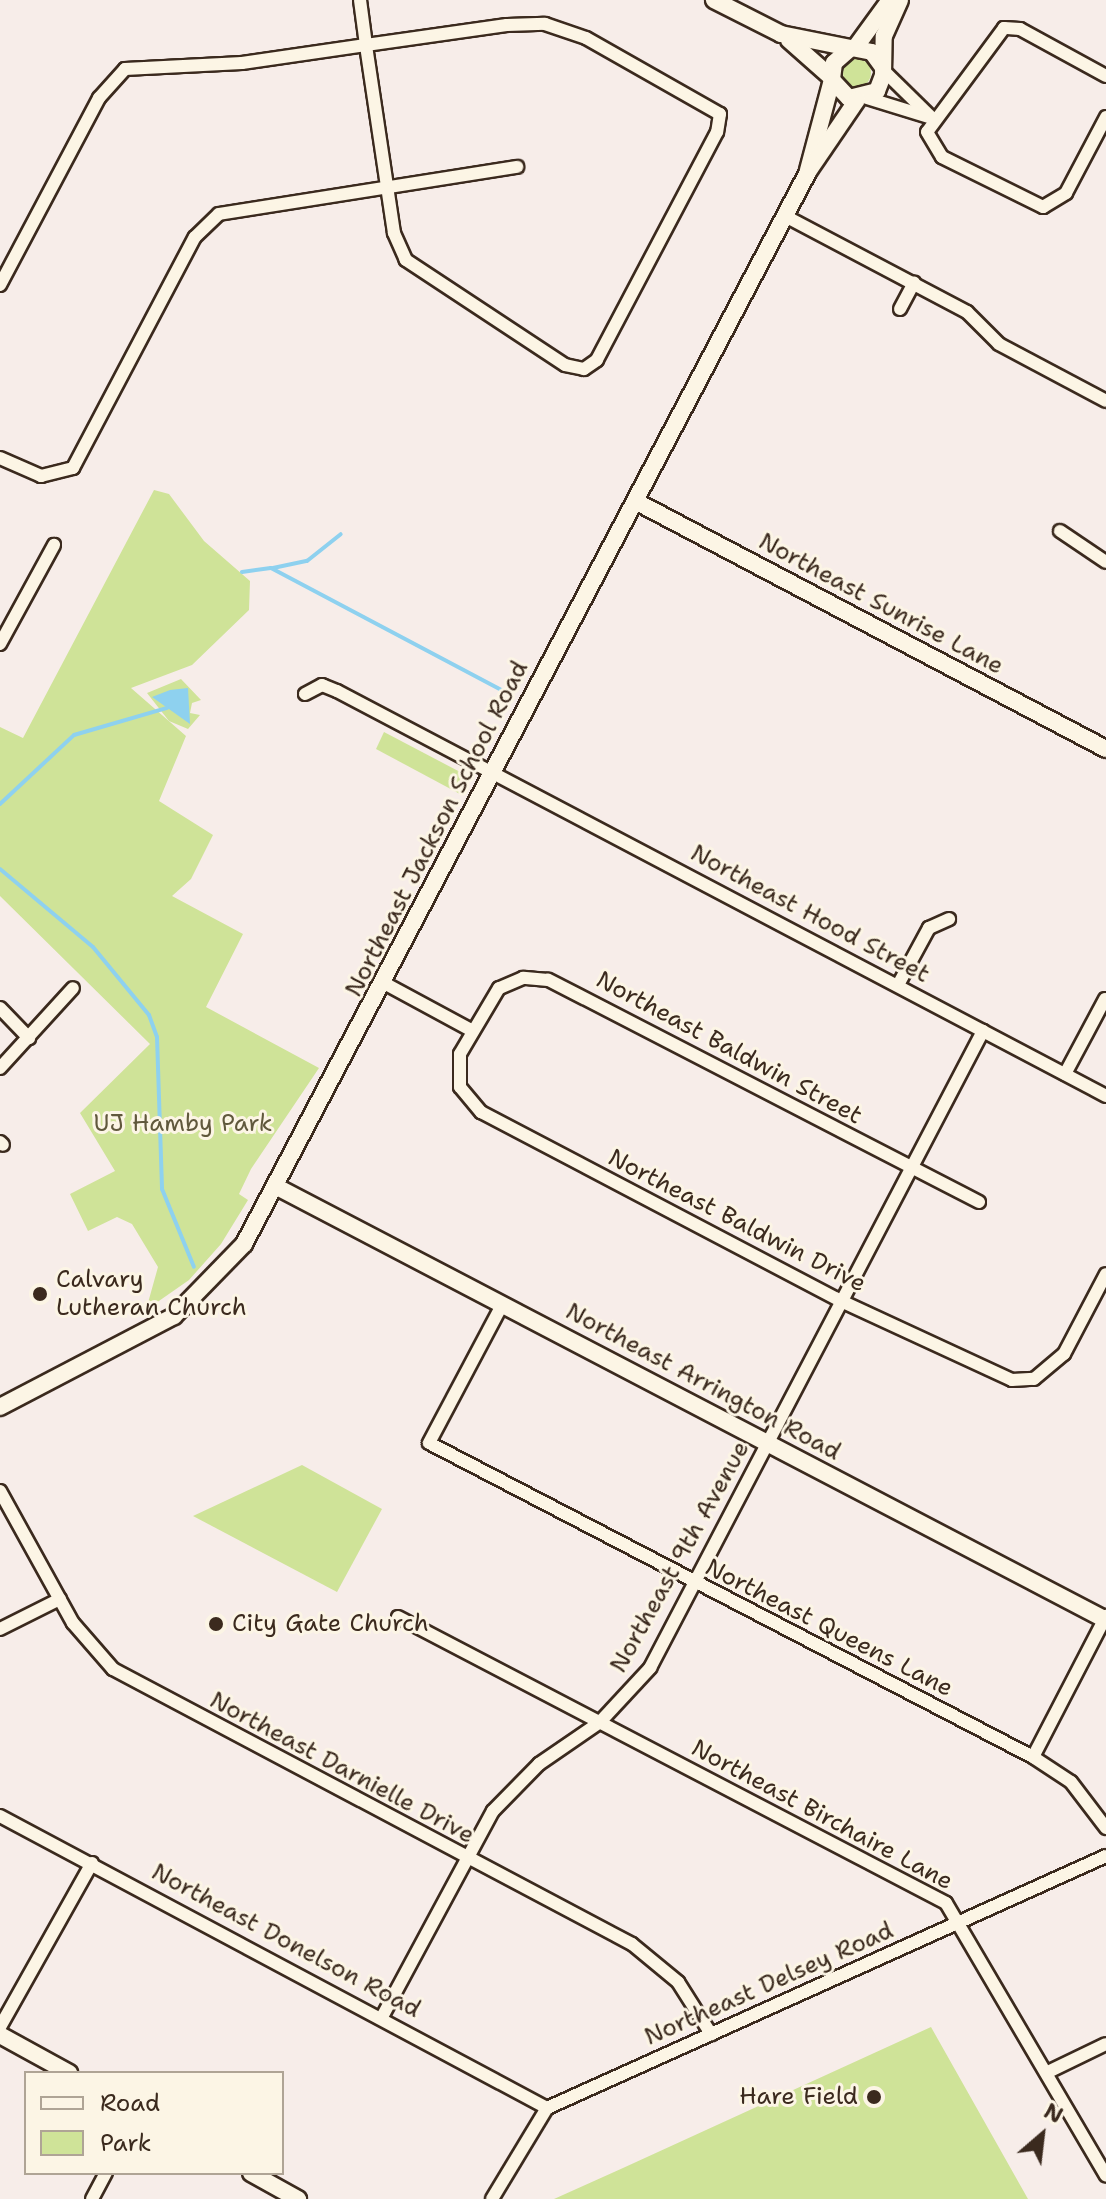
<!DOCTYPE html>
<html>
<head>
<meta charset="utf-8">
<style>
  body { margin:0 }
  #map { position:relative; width:1106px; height:2199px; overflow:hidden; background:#f7ede9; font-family:"Shantell Sans",sans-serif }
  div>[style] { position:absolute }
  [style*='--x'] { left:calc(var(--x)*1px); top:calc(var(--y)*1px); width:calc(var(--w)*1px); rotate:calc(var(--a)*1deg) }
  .green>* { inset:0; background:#cfe398 }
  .round { border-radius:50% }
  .water>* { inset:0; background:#8ed1ef }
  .stream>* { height:4px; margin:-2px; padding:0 2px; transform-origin:2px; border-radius:2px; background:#8ed1ef }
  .roads { filter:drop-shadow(2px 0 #3b2a1e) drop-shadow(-2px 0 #3b2a1e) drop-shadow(0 2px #3b2a1e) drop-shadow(0 -2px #3b2a1e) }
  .street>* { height:12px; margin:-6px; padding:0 6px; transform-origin:6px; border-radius:6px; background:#fcf5e5 }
  .secondary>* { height:16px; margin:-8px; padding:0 8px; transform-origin:8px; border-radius:8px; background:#fcf5e5 }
  .dots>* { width:22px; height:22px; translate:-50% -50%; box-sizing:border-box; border:4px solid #fcf5e5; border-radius:50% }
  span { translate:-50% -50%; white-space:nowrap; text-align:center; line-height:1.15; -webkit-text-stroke:6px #fcf5e5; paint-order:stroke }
  .street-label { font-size:24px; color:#3b2a1e }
  .park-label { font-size:24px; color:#60583c }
  .poi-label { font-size:24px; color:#3b2a1e }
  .left { translate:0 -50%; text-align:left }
  .right { translate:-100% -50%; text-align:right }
  .legend { position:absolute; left:24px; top:2071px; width:260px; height:104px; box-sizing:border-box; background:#fcf5e5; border:2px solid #afa495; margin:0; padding:10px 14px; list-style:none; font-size:24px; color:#3b2a1e }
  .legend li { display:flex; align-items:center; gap:16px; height:40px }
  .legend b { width:40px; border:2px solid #afa495 }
  .north { position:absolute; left:1002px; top:2095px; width:80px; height:80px; -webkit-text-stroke:6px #fcf5e5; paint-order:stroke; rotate:28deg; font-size:22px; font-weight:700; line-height:32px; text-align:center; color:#3b2a1e }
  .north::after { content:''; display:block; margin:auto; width:28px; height:36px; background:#3b2a1e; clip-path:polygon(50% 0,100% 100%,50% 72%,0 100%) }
</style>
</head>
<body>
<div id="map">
  <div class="green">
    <div class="round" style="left:843px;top:59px;width:28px;height:28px"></div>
    <div style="clip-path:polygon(154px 490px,169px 494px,204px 541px,250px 581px,249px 610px,192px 665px,131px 688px,186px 736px,159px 801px,213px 835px,191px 879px,172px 896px,243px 934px,206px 1007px,319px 1068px,251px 1169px,239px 1194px,248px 1200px,221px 1244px,189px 1280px,146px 1310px,158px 1267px,132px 1224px,117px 1217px,88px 1231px,70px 1194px,115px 1171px,80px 1113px,150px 1044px,0 896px,0 727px,23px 738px)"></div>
    <div style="clip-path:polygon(181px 679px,201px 700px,192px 703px,190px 713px,200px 715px,188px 729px,169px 721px,147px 693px)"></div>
    <div style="clip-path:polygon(384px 732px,462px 773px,460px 794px,376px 749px)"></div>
    <div style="clip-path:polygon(302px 1465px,382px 1509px,337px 1592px,193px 1516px)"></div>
    <div style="clip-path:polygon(931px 2027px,1028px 2199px,554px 2199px,623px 2168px)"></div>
  </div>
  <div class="water">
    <div style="clip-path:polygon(188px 688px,190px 724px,152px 697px,170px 690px)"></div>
  </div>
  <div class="stream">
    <div style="--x:273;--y:568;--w:35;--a:-12"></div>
    <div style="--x:307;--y:561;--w:43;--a:-38.5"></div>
    <div style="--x:242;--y:572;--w:29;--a:-8"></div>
    <div style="--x:271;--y:568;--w:265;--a:27.9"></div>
    <div style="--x:0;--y:804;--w:101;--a:-43"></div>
    <div style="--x:74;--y:735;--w:97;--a:-16.2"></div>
    <div style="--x:0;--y:869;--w:121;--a:40"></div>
    <div style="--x:93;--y:947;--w:88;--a:50.5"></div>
    <div style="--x:149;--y:1015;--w:23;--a:70"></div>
    <div style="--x:157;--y:1037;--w:152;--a:88.1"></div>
    <div style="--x:162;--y:1189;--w:84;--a:67.7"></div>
  </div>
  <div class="roads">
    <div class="street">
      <div style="--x:883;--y:70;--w:69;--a:44.4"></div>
      <div style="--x:1106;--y:76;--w:98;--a:-151.3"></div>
      <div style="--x:1020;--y:29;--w:16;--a:-176"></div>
      <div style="--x:1004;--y:28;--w:129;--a:126.5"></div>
      <div style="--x:927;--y:132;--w:29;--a:59"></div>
      <div style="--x:942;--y:157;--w:113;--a:26.3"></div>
      <div style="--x:1043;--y:207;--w:27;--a:-31"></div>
      <div style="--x:1066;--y:193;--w:86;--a:-62.2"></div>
      <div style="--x:867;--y:98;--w:68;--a:17.1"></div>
      <div style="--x:785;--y:216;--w:206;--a:27.8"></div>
      <div style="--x:967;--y:312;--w:45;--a:45"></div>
      <div style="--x:999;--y:344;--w:121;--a:28"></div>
      <div style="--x:0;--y:285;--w:212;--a:-62.1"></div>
      <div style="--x:99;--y:98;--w:39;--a:-48"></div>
      <div style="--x:125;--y:69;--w:117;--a:-2.9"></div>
      <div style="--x:242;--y:63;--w:125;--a:-8.3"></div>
      <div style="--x:366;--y:45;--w:142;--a:-8.1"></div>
      <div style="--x:507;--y:25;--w:38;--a:-2"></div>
      <div style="--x:545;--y:24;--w:43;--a:18.9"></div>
      <div style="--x:586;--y:38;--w:154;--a:29.6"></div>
      <div style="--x:720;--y:114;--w:18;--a:99"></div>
      <div style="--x:717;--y:132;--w:258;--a:117.8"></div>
      <div style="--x:597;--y:360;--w:16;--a:145"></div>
      <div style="--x:584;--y:369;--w:19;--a:-168"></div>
      <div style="--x:565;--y:365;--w:191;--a:-146.6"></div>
      <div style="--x:406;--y:260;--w:30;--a:-114"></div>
      <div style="--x:394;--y:233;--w:190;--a:-98.5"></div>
      <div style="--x:366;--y:45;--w:45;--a:-97.6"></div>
      <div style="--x:900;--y:309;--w:30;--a:-62"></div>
      <div style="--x:0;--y:458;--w:45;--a:23.7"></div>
      <div style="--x:41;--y:476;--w:33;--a:-14"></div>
      <div style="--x:73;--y:468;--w:261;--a:-62.2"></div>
      <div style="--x:195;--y:237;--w:33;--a:-44"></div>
      <div style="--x:219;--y:214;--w:302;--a:-9"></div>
      <div style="--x:1060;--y:531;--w:55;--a:34"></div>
      <div style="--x:0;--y:644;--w:113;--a:-61.4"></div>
      <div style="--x:305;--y:694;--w:19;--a:-28"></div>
      <div style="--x:322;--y:685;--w:16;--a:22"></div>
      <div style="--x:337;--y:691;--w:869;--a:27.77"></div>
      <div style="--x:384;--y:983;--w:97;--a:28.4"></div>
      <div style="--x:898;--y:985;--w:65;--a:-61.5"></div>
      <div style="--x:929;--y:928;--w:22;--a:-24"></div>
      <div style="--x:0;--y:1008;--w:42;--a:46"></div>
      <div style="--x:0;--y:1068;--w:108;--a:-47.6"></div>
      <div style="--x:1065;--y:1074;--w:85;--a:-61.9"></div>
      <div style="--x:0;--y:1142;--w:4;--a:45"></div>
      <div style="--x:979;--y:1202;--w:485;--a:-152.7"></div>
      <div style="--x:548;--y:980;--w:25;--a:-175"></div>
      <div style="--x:523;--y:978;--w:26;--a:157"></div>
      <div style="--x:499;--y:988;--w:77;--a:120.6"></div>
      <div style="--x:460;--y:1054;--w:33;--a:90"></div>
      <div style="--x:460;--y:1087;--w:33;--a:50"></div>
      <div style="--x:481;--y:1112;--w:407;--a:27.7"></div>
      <div style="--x:841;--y:1301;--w:188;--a:24.8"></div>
      <div style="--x:1012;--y:1380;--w:22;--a:-3"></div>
      <div style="--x:1034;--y:1379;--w:39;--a:-40"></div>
      <div style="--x:1064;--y:1354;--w:90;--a:-62.3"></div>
      <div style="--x:502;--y:1305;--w:156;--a:117.9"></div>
      <div style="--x:429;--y:1443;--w:681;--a:27.47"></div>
      <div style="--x:1033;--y:1757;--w:45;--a:33.3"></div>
      <div style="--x:1071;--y:1782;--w:58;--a:52.7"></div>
      <div style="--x:0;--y:1491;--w:151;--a:61.1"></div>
      <div style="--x:73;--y:1623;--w:61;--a:49"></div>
      <div style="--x:113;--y:1669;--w:587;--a:27.92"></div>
      <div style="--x:632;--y:1944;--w:60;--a:39.6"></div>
      <div style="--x:678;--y:1982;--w:62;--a:57.6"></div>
      <div style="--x:398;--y:1617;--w:618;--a:27.56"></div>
      <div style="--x:946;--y:1903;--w:316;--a:59.6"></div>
      <div style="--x:0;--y:1629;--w:67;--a:-26.6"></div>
      <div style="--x:1033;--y:1757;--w:159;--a:-62.6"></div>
      <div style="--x:0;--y:1816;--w:620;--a:28.09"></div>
      <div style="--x:382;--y:2017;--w:234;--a:-61.7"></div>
      <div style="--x:493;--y:1811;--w:66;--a:-45.6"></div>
      <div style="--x:539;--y:1764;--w:74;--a:-34.5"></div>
      <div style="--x:600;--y:1722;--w:74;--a:-47.2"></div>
      <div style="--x:650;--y:1668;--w:719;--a:-62.4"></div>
      <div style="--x:0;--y:2027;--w:188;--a:-60.7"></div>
      <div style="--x:1048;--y:2072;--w:64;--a:-25.8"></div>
      <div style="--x:92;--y:2199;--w:30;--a:-62"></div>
      <div style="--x:492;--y:2199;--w:106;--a:-58.9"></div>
      <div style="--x:547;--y:2108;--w:613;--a:-24.27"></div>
    </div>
    <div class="secondary">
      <div style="--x:714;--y:0;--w:75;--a:26.9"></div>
      <div style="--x:781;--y:34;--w:70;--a:11.5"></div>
      <div style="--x:789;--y:40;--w:57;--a:41.5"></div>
      <div style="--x:855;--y:48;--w:59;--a:-53.9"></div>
      <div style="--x:882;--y:66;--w:17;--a:-126"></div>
      <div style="--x:872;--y:52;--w:21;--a:-169"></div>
      <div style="--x:851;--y:48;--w:23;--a:139"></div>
      <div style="--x:834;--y:63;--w:17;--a:97"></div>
      <div style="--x:832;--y:80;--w:25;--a:47"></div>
      <div style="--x:849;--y:98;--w:29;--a:-14"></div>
      <div style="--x:877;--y:91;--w:17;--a:-69"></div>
      <div style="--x:883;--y:75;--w:39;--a:-89"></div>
      <div style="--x:884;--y:36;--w:39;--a:-66"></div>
      <div style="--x:808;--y:170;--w:93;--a:-75.1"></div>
      <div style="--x:635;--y:501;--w:532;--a:27.77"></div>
      <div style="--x:277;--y:1187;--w:935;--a:27.58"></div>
      <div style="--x:0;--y:1407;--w:196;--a:-27.6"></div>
      <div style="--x:174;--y:1316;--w:100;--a:-45.8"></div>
      <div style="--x:244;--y:1244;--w:1211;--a:-62.25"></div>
      <div style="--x:808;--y:172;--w:87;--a:-55.8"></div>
      <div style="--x:0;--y:2035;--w:79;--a:28.8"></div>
      <div style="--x:251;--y:2173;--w:54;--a:29"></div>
    </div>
  </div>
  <div class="dots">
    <div style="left:40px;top:1294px;background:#3b2a1e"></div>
    <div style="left:216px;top:1624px;background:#3b2a1e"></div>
    <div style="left:874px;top:2097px;background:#3b2a1e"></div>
  </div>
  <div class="street-label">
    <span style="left:881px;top:604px;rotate:28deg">Northeast Sunrise Lane</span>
    <span style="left:437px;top:829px;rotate:-63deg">Northeast Jackson School Road</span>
    <span style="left:810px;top:914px;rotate:28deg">Northeast Hood Street</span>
    <span style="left:729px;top:1048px;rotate:28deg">Northeast Baldwin Street</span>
    <span style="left:737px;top:1221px;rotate:27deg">Northeast Baldwin Drive</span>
    <span style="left:703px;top:1382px;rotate:28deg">Northeast Arrington Road</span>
    <span style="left:680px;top:1557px;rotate:-61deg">Northeast 9th Avenue</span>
    <span style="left:829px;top:1628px;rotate:27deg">Northeast Queens Lane</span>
    <span style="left:342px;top:1768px;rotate:28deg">Northeast Darnielle Drive</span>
    <span style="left:822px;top:1815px;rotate:28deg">Northeast Birchaire Lane</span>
    <span style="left:286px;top:1941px;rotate:28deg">Northeast Donelson Road</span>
    <span style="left:769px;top:1984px;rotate:-24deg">Northeast Delsey Road</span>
  </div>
  <div class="park-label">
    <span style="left:183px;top:1124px">UJ Hamby Park</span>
  </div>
  <div class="poi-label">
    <span class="left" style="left:56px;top:1294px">Calvary<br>Lutheran Church</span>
    <span class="left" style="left:232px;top:1624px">City Gate Church</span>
    <span class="right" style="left:858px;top:2097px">Hare Field</span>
  </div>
  <ul class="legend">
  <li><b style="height:10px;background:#fcf5e5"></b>Road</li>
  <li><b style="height:22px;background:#cfe398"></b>Park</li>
  </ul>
  <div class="north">N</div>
</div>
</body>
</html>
